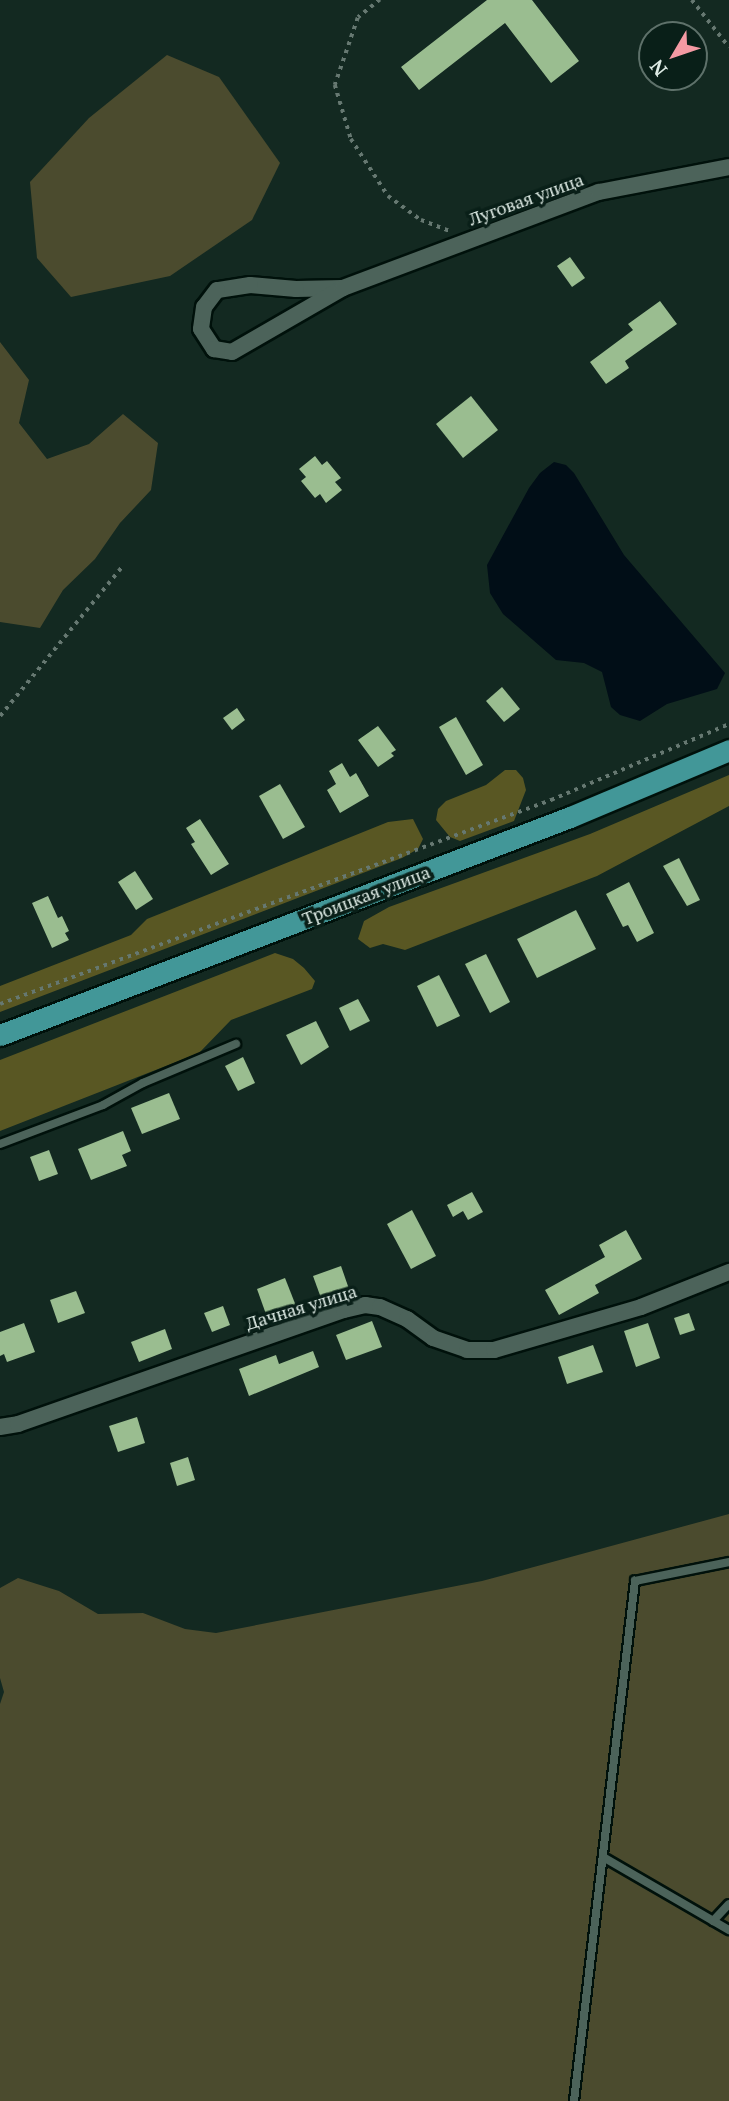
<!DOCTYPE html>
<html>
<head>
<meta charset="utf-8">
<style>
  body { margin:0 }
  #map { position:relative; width:729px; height:2101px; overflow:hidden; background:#132921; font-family:"PT Serif",serif }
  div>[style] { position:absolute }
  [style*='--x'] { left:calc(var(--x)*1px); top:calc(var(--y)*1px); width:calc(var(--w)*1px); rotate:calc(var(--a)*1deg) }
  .green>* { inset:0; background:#4b4b2e }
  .forest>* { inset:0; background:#595723 }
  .water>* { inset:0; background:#010e17 }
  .building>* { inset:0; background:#9abd90 }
  .path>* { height:3.5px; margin-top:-1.75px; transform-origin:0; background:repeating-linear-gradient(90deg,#667871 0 3.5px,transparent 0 8.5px) }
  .roads { filter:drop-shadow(2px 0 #00110b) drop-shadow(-2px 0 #00110b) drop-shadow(0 2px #00110b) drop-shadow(0 -2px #00110b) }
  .lane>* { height:8px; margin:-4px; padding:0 4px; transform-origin:4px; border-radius:4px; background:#4c635a }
  .street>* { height:16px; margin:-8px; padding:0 8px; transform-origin:8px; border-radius:8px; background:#4c635a }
  .primary>* { height:21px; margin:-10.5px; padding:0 10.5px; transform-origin:10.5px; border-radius:10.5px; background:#429798 }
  span { translate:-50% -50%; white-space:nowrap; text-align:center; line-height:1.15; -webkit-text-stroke:7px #091f18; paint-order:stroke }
  .street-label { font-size:18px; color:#deebe5 }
  .north { position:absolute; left:638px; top:21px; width:70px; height:70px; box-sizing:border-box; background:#091f18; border:2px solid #5e716a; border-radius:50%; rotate:231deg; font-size:19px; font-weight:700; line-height:28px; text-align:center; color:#deebe5 }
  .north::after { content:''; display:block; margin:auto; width:24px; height:32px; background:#f49aa3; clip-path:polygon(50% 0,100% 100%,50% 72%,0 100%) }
</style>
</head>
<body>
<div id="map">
  <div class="green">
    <div style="clip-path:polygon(167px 55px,219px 77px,280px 163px,252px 220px,170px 276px,71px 297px,37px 258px,30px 182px,89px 118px)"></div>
    <div style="clip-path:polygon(0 342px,29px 380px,19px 423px,47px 459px,89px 444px,123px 414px,158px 443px,151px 490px,120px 523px,95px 559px,63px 590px,40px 628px,0 622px)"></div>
    <div style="clip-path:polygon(729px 1514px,729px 2101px,0 2101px,0 1704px,4px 1692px,0 1678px,0 1588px,18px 1578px,59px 1591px,98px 1614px,143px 1613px,185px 1629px,216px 1633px,482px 1581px)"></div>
  </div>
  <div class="forest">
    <div style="clip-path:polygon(505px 770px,516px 770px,523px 778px,526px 790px,514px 821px,460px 841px,450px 837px,436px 820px,438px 809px,446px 801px,486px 785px)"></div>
    <div style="clip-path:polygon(729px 775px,729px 806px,597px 876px,405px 950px,383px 944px,370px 948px,358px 939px,364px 921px,389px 907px,590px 834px)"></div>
    <div style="clip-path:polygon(413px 819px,423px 839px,418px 849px,402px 858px,0 1012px,0 986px,131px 935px,147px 919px,388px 822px)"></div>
    <div style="clip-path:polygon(275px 953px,293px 959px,304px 968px,315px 981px,312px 989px,231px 1020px,199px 1053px,0 1131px,0 1060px)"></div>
  </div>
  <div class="water">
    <div style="clip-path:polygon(554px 462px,566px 465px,574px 473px,624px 555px,725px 673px,717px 689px,667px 704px,640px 721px,620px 715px,611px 707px,602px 672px,584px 663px,556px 660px,503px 614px,490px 593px,487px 565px,529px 488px,540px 473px)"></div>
  </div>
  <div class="building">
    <div style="clip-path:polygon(487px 0,532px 0,579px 61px,551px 83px,505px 23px,419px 90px,401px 67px)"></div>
    <div style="clip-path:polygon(570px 257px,585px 278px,572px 287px,557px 266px)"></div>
    <div style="clip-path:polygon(660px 301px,677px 324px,625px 361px,629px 368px,606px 384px,590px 362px,633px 330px,628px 324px)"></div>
    <div style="clip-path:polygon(471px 396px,498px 430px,463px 458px,436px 424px)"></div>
    <div style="clip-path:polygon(315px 456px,322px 465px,327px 461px,341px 478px,335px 482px,342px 490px,326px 503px,320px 494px,315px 498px,301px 481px,306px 477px,299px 469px)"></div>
    <div style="clip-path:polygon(502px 687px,520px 709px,504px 722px,486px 701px)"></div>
    <div style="clip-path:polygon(237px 708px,245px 720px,232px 730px,223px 718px)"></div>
    <div style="clip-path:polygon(456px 717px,483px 765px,466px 775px,439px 727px)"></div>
    <div style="clip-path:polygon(378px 726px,396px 750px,391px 753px,394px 756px,378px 767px,358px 740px)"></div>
    <div style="clip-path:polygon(342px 763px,350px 777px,356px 773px,369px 796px,340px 813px,327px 790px,336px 784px,329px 771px)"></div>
    <div style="clip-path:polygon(280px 784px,305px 827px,283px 839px,259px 796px)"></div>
    <div style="clip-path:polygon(200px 819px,229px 864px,211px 875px,191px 844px,195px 842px,186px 828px)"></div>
    <div style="clip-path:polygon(679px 858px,700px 900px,687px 906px,663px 866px)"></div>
    <div style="clip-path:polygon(135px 871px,153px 899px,136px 910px,118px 882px)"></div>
    <div style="clip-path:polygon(629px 882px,654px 933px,637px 942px,628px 925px,623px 927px,606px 894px)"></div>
    <div style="clip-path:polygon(48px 896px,58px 918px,62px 916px,69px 931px,65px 933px,69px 940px,52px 948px,32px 903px)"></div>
    <div style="clip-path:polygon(576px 910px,596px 949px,537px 978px,517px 939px)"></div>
    <div style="clip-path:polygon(486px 954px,510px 1002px,490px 1013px,465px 964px)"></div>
    <div style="clip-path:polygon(439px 975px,460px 1016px,437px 1027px,417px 986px)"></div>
    <div style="clip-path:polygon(358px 999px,370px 1021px,350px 1031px,339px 1008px)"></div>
    <div style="clip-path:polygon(316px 1021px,329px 1047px,301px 1065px,286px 1035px)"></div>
    <div style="clip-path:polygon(243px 1057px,255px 1083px,238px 1091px,225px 1066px)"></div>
    <div style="clip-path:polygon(169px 1093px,180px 1119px,142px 1134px,131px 1108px)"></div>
    <div style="clip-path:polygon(123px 1131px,131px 1151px,122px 1155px,127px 1166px,91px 1180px,78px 1149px)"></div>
    <div style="clip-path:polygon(49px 1150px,58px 1174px,39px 1181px,30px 1157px)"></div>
    <div style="clip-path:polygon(472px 1192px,483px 1212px,468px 1220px,463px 1211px,453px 1217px,447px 1205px)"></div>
    <div style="clip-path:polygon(412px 1210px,436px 1256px,411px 1269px,387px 1224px)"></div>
    <div style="clip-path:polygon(626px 1230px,642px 1259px,595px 1285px,599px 1293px,559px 1315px,545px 1290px,605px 1257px,599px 1245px)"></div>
    <div style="clip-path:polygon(341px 1266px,349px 1289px,321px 1298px,313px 1276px)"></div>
    <div style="clip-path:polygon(285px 1278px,296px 1306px,267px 1317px,257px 1289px)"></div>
    <div style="clip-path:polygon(76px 1291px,85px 1313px,58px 1323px,50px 1300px)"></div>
    <div style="clip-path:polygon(223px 1306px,230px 1325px,212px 1332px,204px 1313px)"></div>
    <div style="clip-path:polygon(689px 1313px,695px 1330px,680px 1335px,674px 1318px)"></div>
    <div style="clip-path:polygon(372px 1321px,382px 1347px,346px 1360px,336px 1335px)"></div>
    <div style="clip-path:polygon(24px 1323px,35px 1352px,7px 1362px,4px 1354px,0 1356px,0 1332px)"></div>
    <div style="clip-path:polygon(648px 1323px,660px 1358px,636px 1367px,624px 1331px)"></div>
    <div style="clip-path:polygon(165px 1329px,172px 1349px,139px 1362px,131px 1342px)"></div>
    <div style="clip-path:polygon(593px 1345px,603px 1372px,567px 1384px,558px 1357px)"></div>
    <div style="clip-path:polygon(313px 1351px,319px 1367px,249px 1396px,239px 1369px,276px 1355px,279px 1364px)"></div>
    <div style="clip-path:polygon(137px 1417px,145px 1443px,118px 1452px,109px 1426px)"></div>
    <div style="clip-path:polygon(188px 1457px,195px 1480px,177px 1486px,170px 1463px)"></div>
  </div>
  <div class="path">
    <div style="--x:380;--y:0;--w:28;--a:141"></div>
    <div style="--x:358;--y:18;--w:71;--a:108.9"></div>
    <div style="--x:335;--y:85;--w:56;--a:73.5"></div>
    <div style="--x:351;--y:139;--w:68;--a:57"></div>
    <div style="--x:388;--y:196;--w:41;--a:36"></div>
    <div style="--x:421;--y:220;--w:31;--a:21"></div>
    <div style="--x:692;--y:0;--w:60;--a:51.8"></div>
    <div style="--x:0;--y:716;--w:191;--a:-50.7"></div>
    <div style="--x:0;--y:1004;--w:588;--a:-20.32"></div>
    <div style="--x:551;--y:800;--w:194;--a:-23.1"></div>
  </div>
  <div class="roads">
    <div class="lane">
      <div style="--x:0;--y:1144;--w:110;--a:-20.7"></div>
      <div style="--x:103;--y:1105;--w:46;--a:-28.8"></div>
      <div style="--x:143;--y:1083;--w:101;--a:-22.8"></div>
      <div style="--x:603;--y:1857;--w:146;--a:30.1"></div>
      <div style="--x:713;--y:1921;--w:23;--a:-47"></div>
      <div style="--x:574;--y:2101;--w:524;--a:-83.31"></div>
      <div style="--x:635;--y:1581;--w:96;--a:-11.4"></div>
    </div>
    <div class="street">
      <div style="--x:343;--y:288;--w:47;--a:178.8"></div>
      <div style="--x:296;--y:289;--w:46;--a:-175"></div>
      <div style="--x:250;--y:285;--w:33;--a:171"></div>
      <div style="--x:217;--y:290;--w:21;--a:127"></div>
      <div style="--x:204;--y:307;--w:22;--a:98"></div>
      <div style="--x:201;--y:329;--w:24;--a:57"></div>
      <div style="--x:214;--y:349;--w:18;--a:9"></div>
      <div style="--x:232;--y:352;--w:128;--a:-30"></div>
      <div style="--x:343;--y:288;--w:273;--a:-20.6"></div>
      <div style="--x:599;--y:192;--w:132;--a:-10.9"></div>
      <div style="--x:0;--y:1427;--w:18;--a:-9"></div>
      <div style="--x:18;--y:1424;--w:345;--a:-19.3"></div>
      <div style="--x:344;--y:1310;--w:22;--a:-13"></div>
      <div style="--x:365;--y:1305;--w:15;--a:8"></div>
      <div style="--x:380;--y:1307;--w:30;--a:24"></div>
      <div style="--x:407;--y:1319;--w:32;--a:36"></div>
      <div style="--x:433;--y:1338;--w:36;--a:19"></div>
      <div style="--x:467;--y:1350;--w:27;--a:0"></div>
      <div style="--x:494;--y:1350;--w:153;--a:-16.3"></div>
      <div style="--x:641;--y:1307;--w:95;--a:-21.7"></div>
    </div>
    <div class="primary">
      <div style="--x:0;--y:1035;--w:610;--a:-20.93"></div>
      <div style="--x:570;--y:817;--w:173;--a:-22.8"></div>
    </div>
  </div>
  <div class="street-label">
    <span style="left:526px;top:199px;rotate:-20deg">Луговая улица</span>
    <span style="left:366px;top:895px;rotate:-21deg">Троицкая улица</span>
    <span style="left:301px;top:1307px;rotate:-17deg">Дачная улица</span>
  </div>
  <div class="north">N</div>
</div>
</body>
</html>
